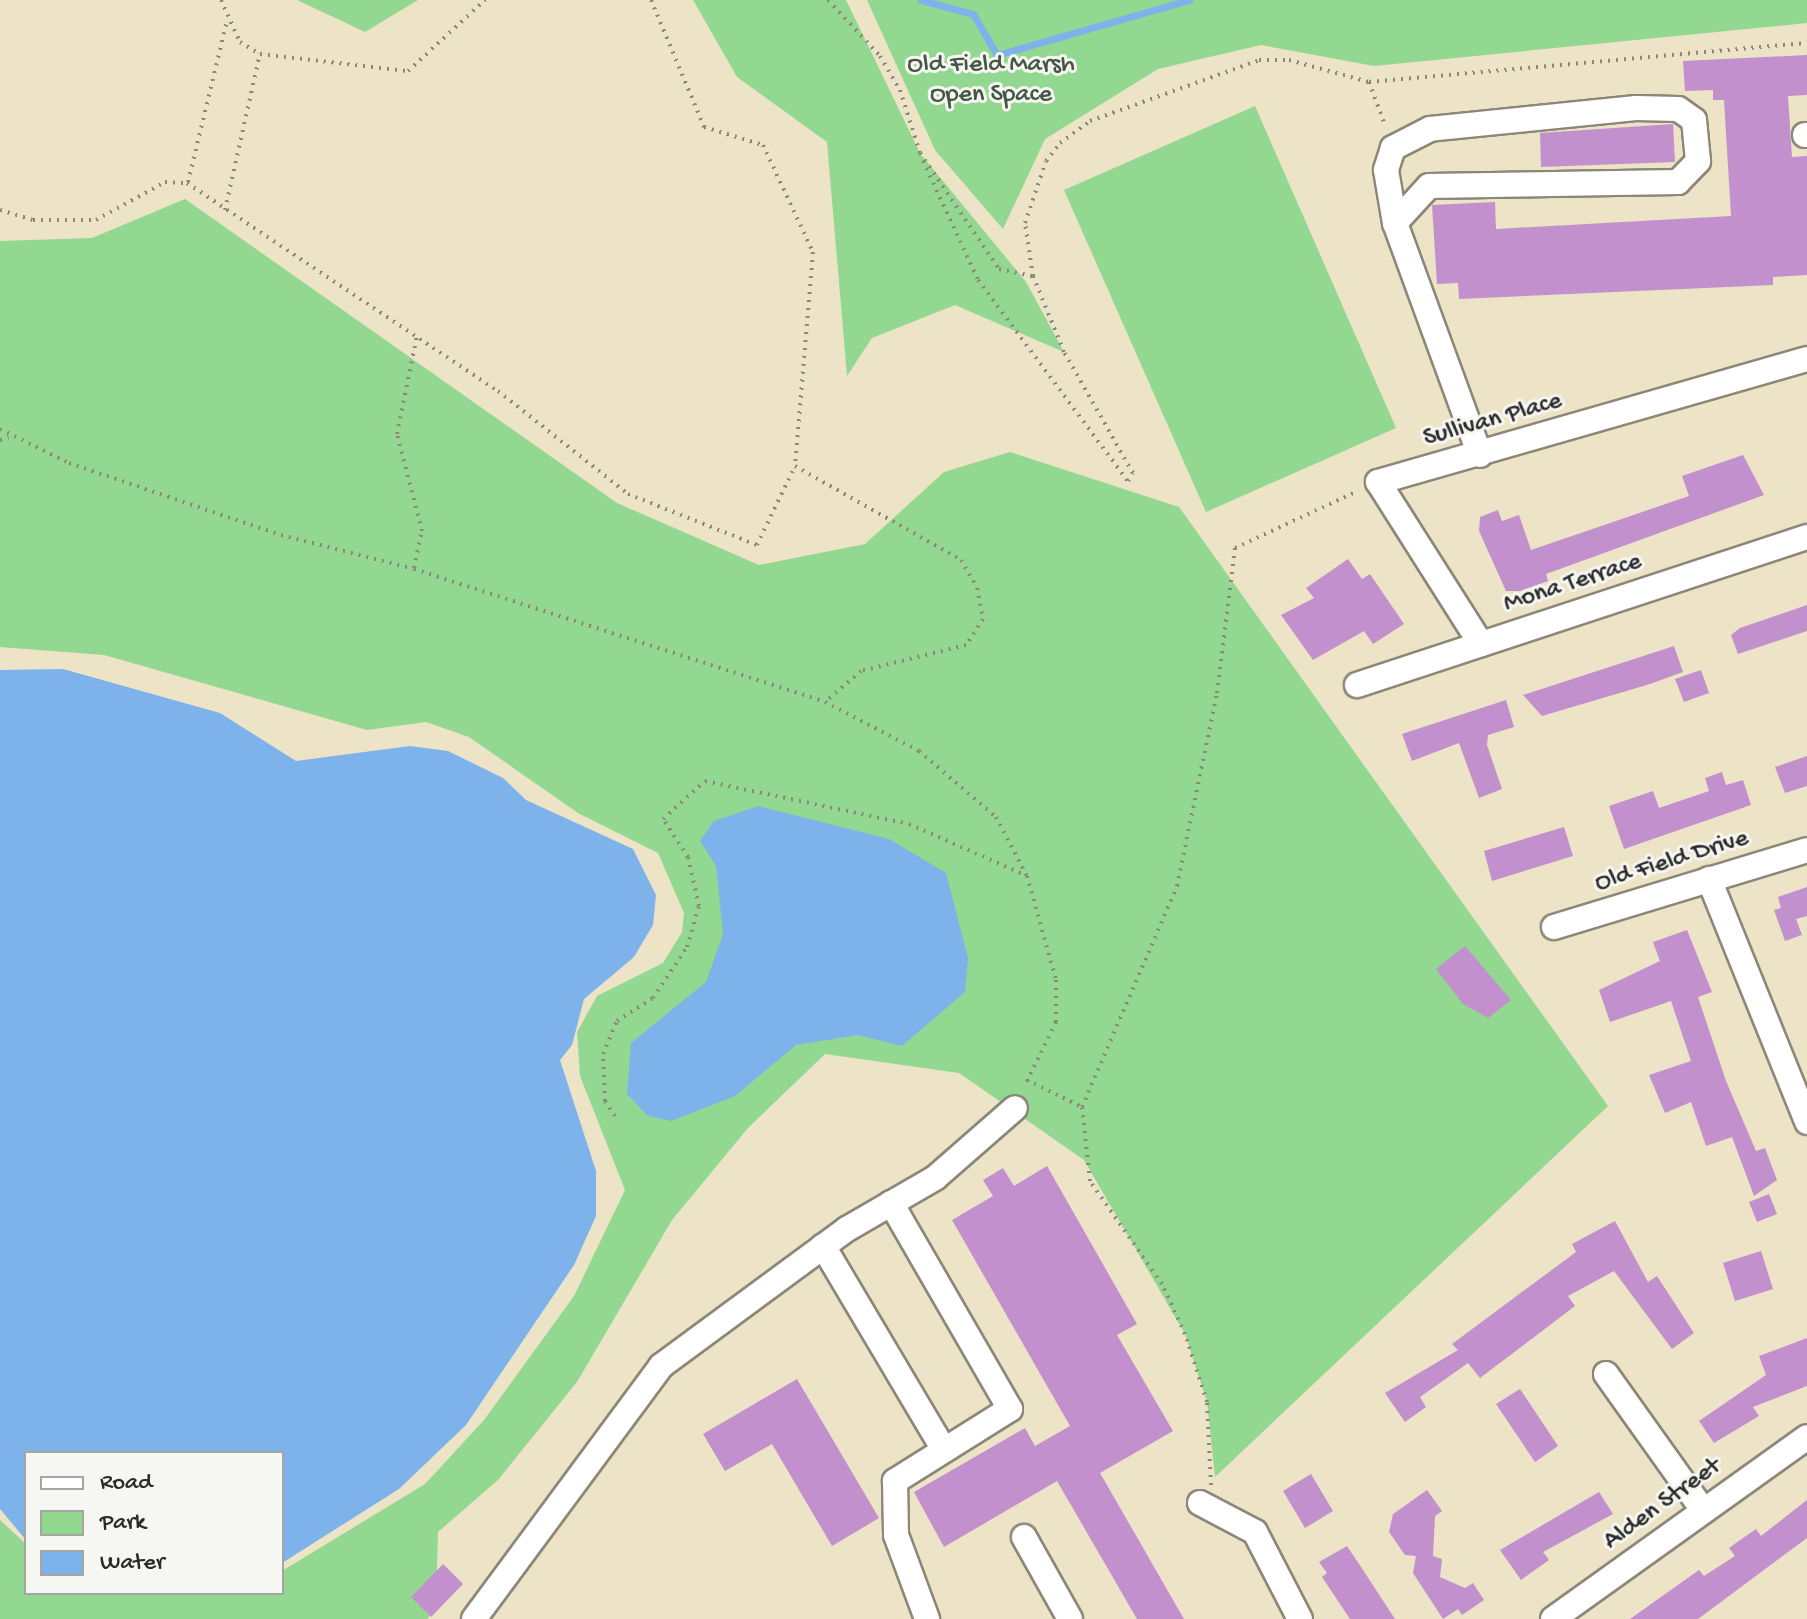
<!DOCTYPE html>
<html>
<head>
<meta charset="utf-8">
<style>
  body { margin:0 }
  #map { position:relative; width:1807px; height:1619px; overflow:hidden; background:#ede3c6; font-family:"Gochi Hand",sans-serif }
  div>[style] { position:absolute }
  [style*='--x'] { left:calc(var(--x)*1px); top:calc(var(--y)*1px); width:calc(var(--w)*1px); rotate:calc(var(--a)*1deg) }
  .green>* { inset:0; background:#93d890 }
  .water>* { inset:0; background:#7db2eb }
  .stream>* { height:7px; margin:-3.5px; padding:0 3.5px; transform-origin:3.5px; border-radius:3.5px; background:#7db2eb }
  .building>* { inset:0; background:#c290cd }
  .path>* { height:4px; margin-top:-2px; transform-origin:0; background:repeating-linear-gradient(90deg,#8c8778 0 2px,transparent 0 8px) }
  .roads { filter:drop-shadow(2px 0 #8c8778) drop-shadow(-2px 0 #8c8778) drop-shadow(0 2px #8c8778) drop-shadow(0 -2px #8c8778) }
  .minor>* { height:24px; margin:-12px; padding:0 12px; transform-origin:12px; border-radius:12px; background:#fff }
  span { translate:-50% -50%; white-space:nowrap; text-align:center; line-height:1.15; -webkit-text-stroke:6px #f6f6f2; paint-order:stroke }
  .park-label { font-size:26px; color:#455644 }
  .street-label { font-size:26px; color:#2b2b2b }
  .legend { position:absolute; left:24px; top:1451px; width:260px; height:144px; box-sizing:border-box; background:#f6f6f2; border:2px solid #a5a5a2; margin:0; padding:10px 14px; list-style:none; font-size:24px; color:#2b2b2b }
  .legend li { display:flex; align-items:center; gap:16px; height:40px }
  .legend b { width:40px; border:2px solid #a5a5a2 }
</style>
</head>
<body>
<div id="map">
  <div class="green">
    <div style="clip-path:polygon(297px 0,418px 0,365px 32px)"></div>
    <div style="clip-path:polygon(693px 0,846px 0,920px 153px,1026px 282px,1064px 352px,955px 305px,872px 338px,847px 376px,827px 142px,737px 77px)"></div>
    <div style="clip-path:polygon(867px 0,1807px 0,1807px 23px,1374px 66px,1261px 45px,1158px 69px,1045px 139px,1003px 229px,935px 150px)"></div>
    <div style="clip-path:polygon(1255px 106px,1396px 428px,1206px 512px,1064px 190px)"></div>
    <div style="clip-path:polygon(185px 199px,617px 503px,759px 565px,865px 544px,944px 472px,1010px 452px,1179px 507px,1608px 1106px,1215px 1477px,1207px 1402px,1185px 1334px,1084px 1160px,959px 1073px,825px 1054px,748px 1128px,672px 1220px,577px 1382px,498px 1480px,438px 1532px,436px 1598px,428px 1619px,0 1619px,0 1520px,26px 1544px,26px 1593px,282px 1593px,282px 1571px,425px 1484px,484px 1420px,574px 1296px,625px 1190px,580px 1076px,577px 1032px,597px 996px,663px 963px,682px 932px,684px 913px,658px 853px,578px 813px,469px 737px,426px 722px,367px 730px,104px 655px,0 647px,0 241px,92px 238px)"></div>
  </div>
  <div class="water">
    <div style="clip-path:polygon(63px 669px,220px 713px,296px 761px,410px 746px,448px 751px,503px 778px,526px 800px,633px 849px,656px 895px,653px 925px,634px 957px,584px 999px,572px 1045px,560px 1060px,596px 1171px,596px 1216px,574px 1265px,466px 1425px,399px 1489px,282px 1563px,282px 1453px,26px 1453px,26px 1540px,0 1509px,0 670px)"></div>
    <div style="clip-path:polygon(758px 806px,889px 839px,946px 873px,968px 958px,965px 992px,902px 1046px,858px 1035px,796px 1045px,735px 1096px,671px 1121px,648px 1116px,627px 1094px,631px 1043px,706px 982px,723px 934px,716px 866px,700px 841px,714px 821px)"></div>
  </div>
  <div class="stream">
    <div style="--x:921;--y:0;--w:54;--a:15.1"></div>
    <div style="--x:973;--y:14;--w:48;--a:59.7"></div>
    <div style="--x:997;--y:55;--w:200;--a:-16"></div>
  </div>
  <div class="building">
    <div style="clip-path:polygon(1807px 55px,1807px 95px,1788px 96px,1792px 157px,1807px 156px,1807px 275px,1773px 277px,1773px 285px,1459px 299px,1458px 283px,1437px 284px,1432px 205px,1495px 202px,1496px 229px,1731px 216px,1724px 100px,1713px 100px,1713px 90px,1685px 91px,1683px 61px)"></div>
    <div style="clip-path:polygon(1673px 124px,1675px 162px,1541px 167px,1540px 133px)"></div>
    <div style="clip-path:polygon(1743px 455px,1764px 495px,1546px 574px,1548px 581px,1520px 591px,1506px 591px,1479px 531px,1480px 517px,1498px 510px,1502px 521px,1519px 515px,1531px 550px,1689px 496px,1682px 476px)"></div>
    <div style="clip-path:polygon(1348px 559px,1362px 579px,1370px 574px,1404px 624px,1373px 644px,1364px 631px,1313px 660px,1281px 615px,1314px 598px,1306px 588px)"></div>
    <div style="clip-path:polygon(1807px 605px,1807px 631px,1738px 654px,1731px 635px,1740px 628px)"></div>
    <div style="clip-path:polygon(1674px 646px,1683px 672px,1650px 684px,1542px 716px,1523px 695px)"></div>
    <div style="clip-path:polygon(1701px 670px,1709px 693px,1684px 702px,1675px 679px)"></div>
    <div style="clip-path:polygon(1506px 700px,1514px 727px,1488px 735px,1487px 745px,1502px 789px,1479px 798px,1459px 743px,1412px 761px,1402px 734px)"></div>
    <div style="clip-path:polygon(1807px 756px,1807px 786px,1785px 793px,1775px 767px)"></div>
    <div style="clip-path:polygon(1722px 772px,1726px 785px,1743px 780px,1751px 805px,1624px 849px,1609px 806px,1653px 791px,1659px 808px,1709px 791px,1705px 778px)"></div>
    <div style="clip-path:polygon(1564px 827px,1573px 856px,1492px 881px,1484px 851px)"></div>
    <div style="clip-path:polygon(1807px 887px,1807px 916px,1796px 919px,1802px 935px,1785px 941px,1774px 910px,1781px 908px,1778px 897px)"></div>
    <div style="clip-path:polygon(1687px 930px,1712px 992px,1698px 997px,1726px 1081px,1756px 1151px,1765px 1148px,1777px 1180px,1754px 1196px,1732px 1137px,1706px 1146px,1691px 1102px,1665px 1113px,1649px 1075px,1691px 1061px,1671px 1001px,1610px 1022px,1599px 990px,1660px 961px,1653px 942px)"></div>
    <div style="clip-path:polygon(1465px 946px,1511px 1000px,1488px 1018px,1463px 1004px,1436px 969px)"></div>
    <div style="clip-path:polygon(1047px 1166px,1137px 1324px,1117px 1335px,1173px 1431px,1100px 1473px,1184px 1619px,1137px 1619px,1057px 1481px,944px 1547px,914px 1492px,1025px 1428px,1035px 1446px,1070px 1426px,952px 1220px,993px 1196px,983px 1180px,1003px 1168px,1014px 1186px)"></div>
    <div style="clip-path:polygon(1769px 1194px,1777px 1214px,1757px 1222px,1749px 1202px)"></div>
    <div style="clip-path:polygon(1615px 1221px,1648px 1282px,1657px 1276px,1694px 1333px,1672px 1349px,1614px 1271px,1568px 1296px,1575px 1306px,1480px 1378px,1468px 1363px,1420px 1397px,1426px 1407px,1405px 1422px,1385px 1393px,1458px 1350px,1452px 1344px,1576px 1252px,1572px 1244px)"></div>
    <div style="clip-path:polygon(1761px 1251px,1773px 1289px,1735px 1301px,1723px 1263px)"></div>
    <div style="clip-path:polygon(1807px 1338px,1807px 1386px,1753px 1407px,1759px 1416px,1714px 1443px,1699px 1421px,1766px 1375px,1759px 1356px)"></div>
    <div style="clip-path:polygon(797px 1379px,879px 1518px,832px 1546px,772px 1444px,725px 1471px,703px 1434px)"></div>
    <div style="clip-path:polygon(1520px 1389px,1558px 1446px,1535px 1462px,1496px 1404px)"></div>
    <div style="clip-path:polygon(1311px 1474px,1333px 1511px,1305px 1528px,1283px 1491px)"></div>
    <div style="clip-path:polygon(1427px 1490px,1442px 1511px,1435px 1516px,1433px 1556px,1442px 1559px,1440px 1577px,1465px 1588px,1473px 1583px,1484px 1600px,1462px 1615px,1458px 1609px,1443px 1619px,1413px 1573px,1416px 1556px,1405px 1555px,1389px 1532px,1393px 1514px)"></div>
    <div style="clip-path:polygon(1599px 1492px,1613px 1514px,1543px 1552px,1549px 1560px,1521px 1580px,1500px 1550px)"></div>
    <div style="clip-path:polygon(1807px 1500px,1807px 1538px,1698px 1619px,1630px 1619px,1699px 1570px,1704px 1576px,1735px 1556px,1729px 1548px,1736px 1543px,1756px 1529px,1761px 1536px)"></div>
    <div style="clip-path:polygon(1347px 1546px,1363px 1570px,1395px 1619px,1350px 1619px,1322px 1577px,1327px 1573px,1319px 1562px)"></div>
    <div style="clip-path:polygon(443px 1564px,463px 1584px,431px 1617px,411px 1597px)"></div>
  </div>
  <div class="path">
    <div style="--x:221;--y:0;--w:46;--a:65.7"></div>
    <div style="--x:240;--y:42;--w:23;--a:31"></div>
    <div style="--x:260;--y:54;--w:149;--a:6.6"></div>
    <div style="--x:408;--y:71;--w:105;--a:-42.7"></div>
    <div style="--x:651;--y:0;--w:138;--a:67.3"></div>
    <div style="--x:704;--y:127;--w:62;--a:17"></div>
    <div style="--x:763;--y:145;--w:118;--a:65"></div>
    <div style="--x:813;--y:252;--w:215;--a:94.8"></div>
    <div style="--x:795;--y:466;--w:191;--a:29.5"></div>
    <div style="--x:961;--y:560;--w:32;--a:60"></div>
    <div style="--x:977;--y:588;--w:32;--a:79"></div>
    <div style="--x:983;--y:619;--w:31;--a:123"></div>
    <div style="--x:966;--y:645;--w:108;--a:166.1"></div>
    <div style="--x:861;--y:671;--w:48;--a:139.3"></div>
    <div style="--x:828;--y:0;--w:76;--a:47.1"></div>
    <div style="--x:880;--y:56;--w:39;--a:60"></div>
    <div style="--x:900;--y:90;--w:66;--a:72.4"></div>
    <div style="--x:1369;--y:82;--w:46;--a:69.6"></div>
    <div style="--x:920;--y:153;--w:140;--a:55.7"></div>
    <div style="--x:999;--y:269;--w:35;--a:12"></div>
    <div style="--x:1033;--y:276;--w:54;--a:-98.6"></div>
    <div style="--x:1025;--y:223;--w:65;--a:-71.3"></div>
    <div style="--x:1046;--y:161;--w:23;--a:-52"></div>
    <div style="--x:1060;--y:143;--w:37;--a:-36"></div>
    <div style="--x:1090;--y:121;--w:180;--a:-19.8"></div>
    <div style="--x:1259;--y:60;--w:30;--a:0"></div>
    <div style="--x:1289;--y:60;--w:83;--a:15.4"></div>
    <div style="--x:1369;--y:82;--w:440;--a:-5.1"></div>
    <div style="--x:923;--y:161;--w:131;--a:65.2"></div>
    <div style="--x:978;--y:280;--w:251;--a:53.3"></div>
    <div style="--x:1128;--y:481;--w:9;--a:-58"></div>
    <div style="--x:1133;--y:473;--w:139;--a:-119.7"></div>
    <div style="--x:1064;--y:352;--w:82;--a:-112.2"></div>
    <div style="--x:188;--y:182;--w:166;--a:-76.4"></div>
    <div style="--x:0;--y:210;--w:34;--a:17"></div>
    <div style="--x:33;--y:220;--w:63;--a:0"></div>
    <div style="--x:96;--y:220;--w:79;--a:-28.8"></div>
    <div style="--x:165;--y:182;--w:22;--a:3"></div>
    <div style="--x:187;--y:183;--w:374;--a:33.8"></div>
    <div style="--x:498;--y:391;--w:166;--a:38.4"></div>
    <div style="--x:628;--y:494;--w:139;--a:21.6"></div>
    <div style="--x:757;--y:545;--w:88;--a:-64.3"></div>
    <div style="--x:225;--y:210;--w:160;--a:-77.4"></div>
    <div style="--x:0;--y:429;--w:77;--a:26.2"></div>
    <div style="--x:69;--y:463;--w:224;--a:18.8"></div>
    <div style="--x:281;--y:535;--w:137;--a:14.3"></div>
    <div style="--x:414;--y:569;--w:432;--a:17.9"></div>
    <div style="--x:825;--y:702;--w:106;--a:27.5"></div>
    <div style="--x:919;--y:751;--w:101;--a:40.6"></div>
    <div style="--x:996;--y:817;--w:67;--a:62.3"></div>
    <div style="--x:1027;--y:876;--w:108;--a:74.4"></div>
    <div style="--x:1056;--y:980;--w:42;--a:90"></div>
    <div style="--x:1056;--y:1022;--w:72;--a:116.2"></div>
    <div style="--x:0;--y:440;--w:9;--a:-18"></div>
    <div style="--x:414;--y:568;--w:38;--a:-78"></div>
    <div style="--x:422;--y:531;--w:100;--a:-104.5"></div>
    <div style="--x:397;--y:434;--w:100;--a:-78.5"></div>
    <div style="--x:1027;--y:1080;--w:61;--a:26.1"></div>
    <div style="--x:615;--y:1116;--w:18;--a:-124"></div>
    <div style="--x:605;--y:1101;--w:47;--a:-92.4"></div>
    <div style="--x:603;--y:1054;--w:36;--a:-67"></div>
    <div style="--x:617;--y:1021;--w:43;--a:-32.6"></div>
    <div style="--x:653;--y:998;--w:61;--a:-56.3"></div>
    <div style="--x:687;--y:947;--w:43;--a:-73.7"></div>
    <div style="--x:699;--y:906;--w:50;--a:-102.7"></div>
    <div style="--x:688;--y:857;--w:45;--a:-123.3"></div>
    <div style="--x:663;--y:819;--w:57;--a:-42.1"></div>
    <div style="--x:705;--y:781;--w:208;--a:11.9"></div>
    <div style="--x:909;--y:824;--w:127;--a:23.7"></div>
    <div style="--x:1211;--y:1485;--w:83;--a:-92.8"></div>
    <div style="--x:1207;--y:1402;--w:71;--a:-107.9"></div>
    <div style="--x:1185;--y:1334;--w:55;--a:-114.7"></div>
    <div style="--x:1162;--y:1284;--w:126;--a:-125"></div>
    <div style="--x:1090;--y:1181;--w:74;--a:-96.2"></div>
    <div style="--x:1082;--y:1107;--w:241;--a:-66.7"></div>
    <div style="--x:1177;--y:886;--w:197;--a:-78.3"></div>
    <div style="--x:1217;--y:693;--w:146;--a:-82.9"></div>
    <div style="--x:1235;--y:548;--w:136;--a:-24.9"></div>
  </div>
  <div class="roads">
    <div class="minor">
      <div style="--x:1805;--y:135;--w:2;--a:0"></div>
      <div style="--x:1395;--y:223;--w:50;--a:-47.4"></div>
      <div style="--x:1429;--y:186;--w:249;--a:-0.9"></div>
      <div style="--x:1678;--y:182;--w:29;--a:-46"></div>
      <div style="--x:1698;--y:161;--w:41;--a:-95.6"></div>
      <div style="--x:1694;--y:120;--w:19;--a:-145"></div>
      <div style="--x:1678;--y:109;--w:42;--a:-178.6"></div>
      <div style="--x:1636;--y:108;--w:207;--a:174.2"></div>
      <div style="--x:1430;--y:129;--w:42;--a:152.8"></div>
      <div style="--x:1393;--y:148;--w:23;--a:108"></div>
      <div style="--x:1386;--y:170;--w:54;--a:80.4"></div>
      <div style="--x:1395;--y:223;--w:247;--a:69.9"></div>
      <div style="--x:1481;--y:644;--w:192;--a:-122.4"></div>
      <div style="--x:1378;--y:482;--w:446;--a:-16"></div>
      <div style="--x:1357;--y:685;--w:474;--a:-18.2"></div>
      <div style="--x:1709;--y:879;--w:262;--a:68"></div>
      <div style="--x:1554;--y:927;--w:264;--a:-16.9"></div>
      <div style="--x:891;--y:1203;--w:238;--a:60"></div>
      <div style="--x:1010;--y:1409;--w:136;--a:147.9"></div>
      <div style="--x:895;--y:1481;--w:54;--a:88.9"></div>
      <div style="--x:896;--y:1535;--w:90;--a:69.7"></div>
      <div style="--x:823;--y:1246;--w:237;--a:59.3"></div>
      <div style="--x:1606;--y:1374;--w:167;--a:54.5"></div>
      <div style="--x:1200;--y:1503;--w:62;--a:27.8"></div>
      <div style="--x:1255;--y:1532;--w:98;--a:62.7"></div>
      <div style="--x:1024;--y:1537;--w:94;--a:60.7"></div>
      <div style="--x:474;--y:1619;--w:315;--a:-53.5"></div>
      <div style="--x:661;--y:1366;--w:231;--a:-36.4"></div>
      <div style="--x:847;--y:1229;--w:102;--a:-30.1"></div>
      <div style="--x:935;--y:1178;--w:106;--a:-41.2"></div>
      <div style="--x:1553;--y:1619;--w:312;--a:-35.6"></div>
    </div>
  </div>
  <div class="park-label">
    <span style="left:991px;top:81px">Old Field Marsh<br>Open Space</span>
  </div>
  <div class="street-label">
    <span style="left:1493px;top:421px;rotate:-16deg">Sullivan Place</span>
    <span style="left:1573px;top:584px;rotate:-18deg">Mona Terrace</span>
    <span style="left:1672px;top:862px;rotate:-17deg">Old Field Drive</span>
    <span style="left:1663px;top:1505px;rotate:-36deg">Alden Street</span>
  </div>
  <ul class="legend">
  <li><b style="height:10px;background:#fff"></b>Road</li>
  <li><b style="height:22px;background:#93d890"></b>Park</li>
  <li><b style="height:22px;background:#7db2eb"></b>Water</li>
  </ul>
</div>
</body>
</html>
